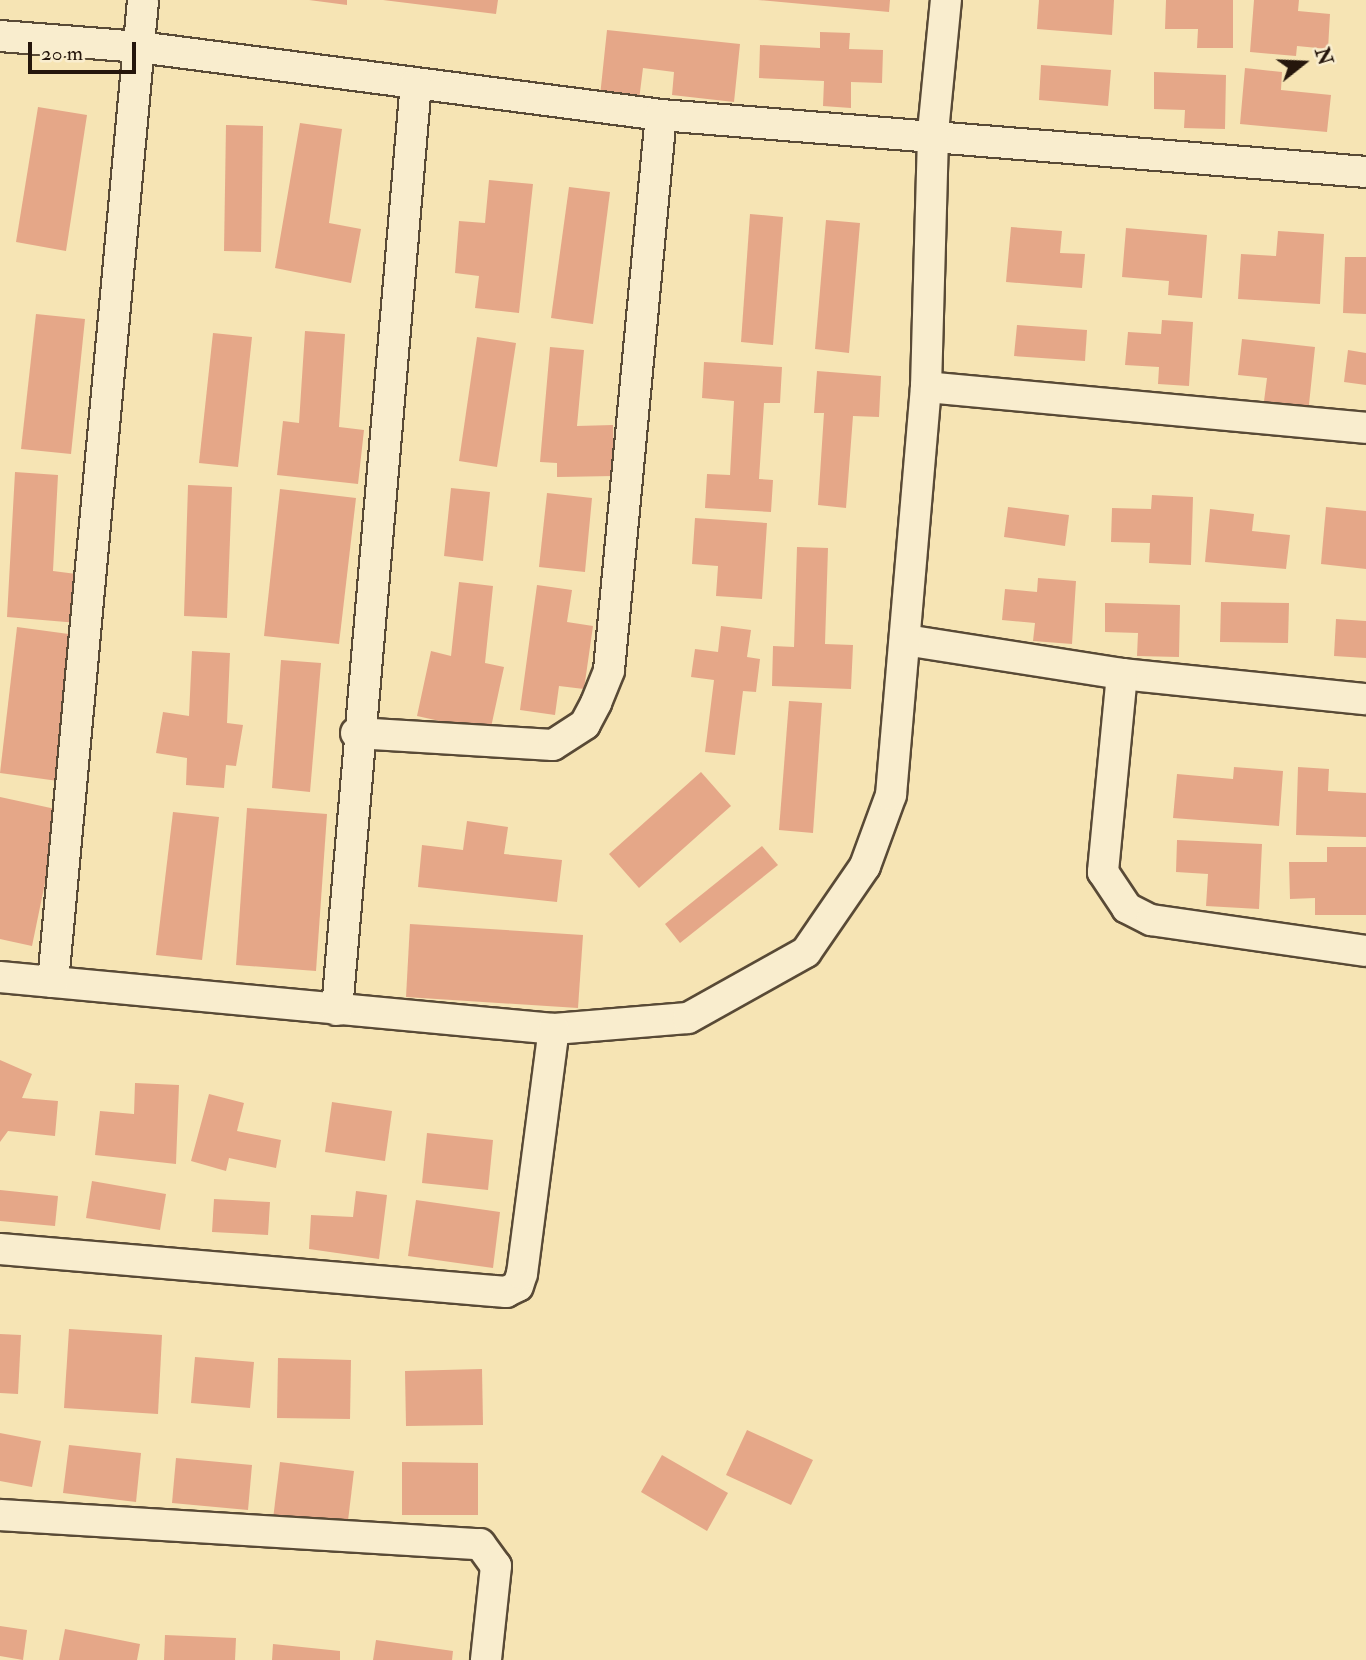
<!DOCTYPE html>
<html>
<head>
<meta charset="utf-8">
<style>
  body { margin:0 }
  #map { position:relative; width:1366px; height:1660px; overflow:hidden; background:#f6e4b4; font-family:"IM FELL Double Pica",serif }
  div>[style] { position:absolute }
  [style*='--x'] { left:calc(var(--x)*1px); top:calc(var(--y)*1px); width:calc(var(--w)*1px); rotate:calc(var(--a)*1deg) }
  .building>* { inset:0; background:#e5a788 }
  .roads { filter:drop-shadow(2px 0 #594a36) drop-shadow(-2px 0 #594a36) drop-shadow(0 2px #594a36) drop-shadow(0 -2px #594a36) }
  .street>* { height:30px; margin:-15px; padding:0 15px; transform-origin:15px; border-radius:15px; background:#f9edce }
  span { translate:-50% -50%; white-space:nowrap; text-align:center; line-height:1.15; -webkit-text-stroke:6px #f9edce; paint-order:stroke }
  .north { position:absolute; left:1268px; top:28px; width:70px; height:70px; -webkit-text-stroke:5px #f9edce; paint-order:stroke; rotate:72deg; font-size:19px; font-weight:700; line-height:28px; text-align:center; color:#25160c }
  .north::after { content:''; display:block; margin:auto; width:24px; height:32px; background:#25160c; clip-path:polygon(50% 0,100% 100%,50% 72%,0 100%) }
  .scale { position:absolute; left:28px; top:42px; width:108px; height:32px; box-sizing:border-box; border:4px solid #25160c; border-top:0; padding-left:9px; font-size:21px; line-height:24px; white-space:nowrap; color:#25160c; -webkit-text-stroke:5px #f9edce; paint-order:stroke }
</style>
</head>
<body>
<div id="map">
  <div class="building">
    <div style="clip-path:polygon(309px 0,347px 0,347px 5px)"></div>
    <div style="clip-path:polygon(383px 0,498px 0,496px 14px)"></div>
    <div style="clip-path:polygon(758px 0,890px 0,889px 12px)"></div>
    <div style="clip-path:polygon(1039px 0,1114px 0,1112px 35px,1037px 29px)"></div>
    <div style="clip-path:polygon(1166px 0,1233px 0,1233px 48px,1197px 48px,1198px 29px,1165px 29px)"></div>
    <div style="clip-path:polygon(1254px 0,1299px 0,1298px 11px,1330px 14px,1328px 49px,1297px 46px,1296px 56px,1250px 52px)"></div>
    <div style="clip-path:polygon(607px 30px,740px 44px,734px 102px,672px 95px,674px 72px,643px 68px,639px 100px,600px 96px)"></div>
    <div style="clip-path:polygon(820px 32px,850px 33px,849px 49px,883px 50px,882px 83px,851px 82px,851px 108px,823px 106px,824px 81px,759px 78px,760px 45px,820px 48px)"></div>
    <div style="clip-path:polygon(1041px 65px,1111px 70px,1108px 106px,1039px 100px)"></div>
    <div style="clip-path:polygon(1245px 68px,1282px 72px,1281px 90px,1331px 95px,1327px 132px,1240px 124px)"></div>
    <div style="clip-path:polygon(1154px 72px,1226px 75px,1225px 129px,1184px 128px,1185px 110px,1154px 109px)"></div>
    <div style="clip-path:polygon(38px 107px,87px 115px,66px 251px,16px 242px)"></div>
    <div style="clip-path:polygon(300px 123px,342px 129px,329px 223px,361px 229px,351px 283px,275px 268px)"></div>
    <div style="clip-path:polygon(226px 125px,263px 126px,261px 252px,224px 251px)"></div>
    <div style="clip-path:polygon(489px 180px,533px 184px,519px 313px,475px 308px,479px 276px,455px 273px,459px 221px,485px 223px)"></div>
    <div style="clip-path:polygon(569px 187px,610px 192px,593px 324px,551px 318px)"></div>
    <div style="clip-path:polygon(750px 214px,783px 217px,773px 345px,741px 342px)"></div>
    <div style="clip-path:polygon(826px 220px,860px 223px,849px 353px,815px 349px)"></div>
    <div style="clip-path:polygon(1011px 227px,1062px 231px,1060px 253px,1085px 254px,1082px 288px,1006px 282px)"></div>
    <div style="clip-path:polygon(1126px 228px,1207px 235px,1202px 298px,1168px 295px,1169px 281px,1122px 277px)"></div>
    <div style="clip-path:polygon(1278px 231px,1324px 234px,1320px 304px,1238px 299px,1241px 254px,1276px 256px)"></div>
    <div style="clip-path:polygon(1345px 257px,1366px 257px,1366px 314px,1343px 313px)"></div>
    <div style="clip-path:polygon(36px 314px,85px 319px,71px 454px,21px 449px)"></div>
    <div style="clip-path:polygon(1162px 320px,1193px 322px,1189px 386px,1158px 384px,1159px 367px,1125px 365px,1128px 332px,1161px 334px)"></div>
    <div style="clip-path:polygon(1017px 325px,1087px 330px,1085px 361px,1014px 356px)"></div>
    <div style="clip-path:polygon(305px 331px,345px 334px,339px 427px,364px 430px,358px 484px,277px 475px,283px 421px,299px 423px)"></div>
    <div style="clip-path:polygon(213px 333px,252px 337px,238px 467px,199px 463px)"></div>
    <div style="clip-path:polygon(477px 337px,516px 343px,497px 467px,459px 461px)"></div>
    <div style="clip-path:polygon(1242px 339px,1315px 347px,1308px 414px,1263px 409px,1267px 378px,1238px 375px)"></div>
    <div style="clip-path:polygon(550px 347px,584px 350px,577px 426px,613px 425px,614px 476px,557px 477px,557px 463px,540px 462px)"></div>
    <div style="clip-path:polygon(1348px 350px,1366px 353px,1366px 385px,1344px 382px)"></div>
    <div style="clip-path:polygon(704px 362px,782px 367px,780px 403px,764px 403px,759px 479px,773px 480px,771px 512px,705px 508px,707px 474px,730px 475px,734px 401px,702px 398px)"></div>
    <div style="clip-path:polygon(817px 371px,881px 376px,879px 417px,853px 416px,846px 508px,818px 505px,824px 413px,814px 413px)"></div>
    <div style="clip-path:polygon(15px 472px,58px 475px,53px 571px,84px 575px,78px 623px,7px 617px)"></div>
    <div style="clip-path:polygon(188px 485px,232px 487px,227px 618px,184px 616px)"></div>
    <div style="clip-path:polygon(451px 488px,490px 492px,483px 561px,444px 556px)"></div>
    <div style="clip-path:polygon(280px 489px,356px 498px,339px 644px,264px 636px)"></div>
    <div style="clip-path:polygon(547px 493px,592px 498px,585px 572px,539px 567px)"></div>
    <div style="clip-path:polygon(1152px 495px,1193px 497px,1191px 565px,1149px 563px,1150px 543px,1111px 542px,1112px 508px,1151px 509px)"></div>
    <div style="clip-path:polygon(1008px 507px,1069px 515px,1065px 546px,1004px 537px)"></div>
    <div style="clip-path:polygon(1326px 507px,1366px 511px,1366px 569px,1321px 564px)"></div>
    <div style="clip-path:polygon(1210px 509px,1254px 514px,1252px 531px,1290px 535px,1286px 569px,1205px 562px)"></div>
    <div style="clip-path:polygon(695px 518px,767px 523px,762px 599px,716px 596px,718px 566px,692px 564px)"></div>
    <div style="clip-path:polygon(797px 547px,828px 548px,825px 644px,853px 645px,851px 689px,772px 686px,773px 646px,794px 647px)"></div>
    <div style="clip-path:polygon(1038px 578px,1076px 581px,1072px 644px,1033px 641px,1035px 623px,1002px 620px,1005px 589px,1037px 592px)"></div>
    <div style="clip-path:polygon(459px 582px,493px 586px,485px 663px,504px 667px,490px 732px,417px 716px,431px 651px,451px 656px)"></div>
    <div style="clip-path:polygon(537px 585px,572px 590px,567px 622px,593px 626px,584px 689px,559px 686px,555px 715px,520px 710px)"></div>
    <div style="clip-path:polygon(1221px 602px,1289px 603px,1288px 643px,1220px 642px)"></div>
    <div style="clip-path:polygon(1105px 603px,1180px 605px,1179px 657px,1137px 656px,1138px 633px,1105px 632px)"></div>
    <div style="clip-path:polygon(1336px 619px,1366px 621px,1366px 658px,1334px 656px)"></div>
    <div style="clip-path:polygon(721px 626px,751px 630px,747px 657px,760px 659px,756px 692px,743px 691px,735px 755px,705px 752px,714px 680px,691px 677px,695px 649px,718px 652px)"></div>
    <div style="clip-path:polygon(17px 627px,76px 635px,58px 781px,0 773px)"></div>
    <div style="clip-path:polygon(192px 651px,230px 653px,227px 723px,243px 725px,236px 766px,226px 765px,224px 788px,186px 785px,187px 758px,156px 753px,163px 712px,189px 716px)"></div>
    <div style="clip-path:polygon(281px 660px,321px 663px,310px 792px,272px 788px)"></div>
    <div style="clip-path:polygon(789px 701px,822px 703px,813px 833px,779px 830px)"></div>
    <div style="clip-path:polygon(1234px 767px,1283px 771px,1279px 826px,1173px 818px,1177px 774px,1233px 779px)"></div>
    <div style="clip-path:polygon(1298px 767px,1329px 769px,1328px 791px,1366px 793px,1366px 837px,1296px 835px)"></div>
    <div style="clip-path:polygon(701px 772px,731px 806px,639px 888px,609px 854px)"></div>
    <div style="clip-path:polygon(0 797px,60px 810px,32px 946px,0 939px)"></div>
    <div style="clip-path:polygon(247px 808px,327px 814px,316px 971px,236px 965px)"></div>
    <div style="clip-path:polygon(173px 812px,219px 817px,202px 960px,156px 955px)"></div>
    <div style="clip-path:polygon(467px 821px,508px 827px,504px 854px,562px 860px,557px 902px,418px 887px,422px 845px,463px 850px)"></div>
    <div style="clip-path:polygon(1177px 840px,1262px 844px,1259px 909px,1206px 906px,1208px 874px,1176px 872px)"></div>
    <div style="clip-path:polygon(762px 846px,778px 865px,680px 943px,665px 924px)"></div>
    <div style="clip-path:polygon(1327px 847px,1366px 847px,1366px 915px,1315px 915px,1315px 898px,1290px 899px,1289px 862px,1327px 862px)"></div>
    <div style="clip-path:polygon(410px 924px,583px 935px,578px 1008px,406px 997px)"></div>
    <div style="clip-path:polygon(0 1060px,32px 1074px,22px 1098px,58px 1101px,55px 1136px,8px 1131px,0 1142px)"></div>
    <div style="clip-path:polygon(135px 1083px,179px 1085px,176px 1164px,95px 1155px,100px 1111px,134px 1114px)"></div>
    <div style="clip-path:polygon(209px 1094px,244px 1103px,237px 1131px,281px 1140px,276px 1168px,229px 1158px,226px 1171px,191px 1161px)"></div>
    <div style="clip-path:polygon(332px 1102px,392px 1111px,385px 1161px,325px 1152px)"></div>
    <div style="clip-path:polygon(427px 1133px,493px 1140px,488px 1190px,422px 1183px)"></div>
    <div style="clip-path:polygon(92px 1181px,166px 1194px,160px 1230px,86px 1218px)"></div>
    <div style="clip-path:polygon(0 1190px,58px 1196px,55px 1226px,0 1221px)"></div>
    <div style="clip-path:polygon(356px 1191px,387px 1195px,379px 1259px,309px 1249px,311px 1215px,353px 1217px)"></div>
    <div style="clip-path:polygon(214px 1199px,270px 1202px,268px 1235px,212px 1232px)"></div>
    <div style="clip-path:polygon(416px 1200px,500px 1212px,493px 1268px,408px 1256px)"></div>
    <div style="clip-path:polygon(69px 1329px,162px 1335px,158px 1414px,64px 1408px)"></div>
    <div style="clip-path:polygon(0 1334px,21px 1335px,18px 1394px,0 1393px)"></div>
    <div style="clip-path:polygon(195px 1357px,254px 1362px,250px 1408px,191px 1403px)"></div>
    <div style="clip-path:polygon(278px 1358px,351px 1360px,350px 1419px,277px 1418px)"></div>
    <div style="clip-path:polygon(482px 1369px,483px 1425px,406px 1426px,405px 1371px)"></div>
    <div style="clip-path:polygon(747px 1430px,813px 1460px,791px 1505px,726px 1475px)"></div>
    <div style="clip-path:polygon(0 1433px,41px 1441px,32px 1487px,0 1481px)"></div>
    <div style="clip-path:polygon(69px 1445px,141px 1453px,136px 1502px,63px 1493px)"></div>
    <div style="clip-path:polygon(662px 1455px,728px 1493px,707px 1531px,641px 1492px)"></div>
    <div style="clip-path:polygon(176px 1458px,252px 1465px,248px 1510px,172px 1503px)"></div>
    <div style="clip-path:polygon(280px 1462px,354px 1471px,347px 1529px,273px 1519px)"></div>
    <div style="clip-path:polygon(402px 1462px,478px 1463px,478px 1515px,402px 1515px)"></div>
    <div style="clip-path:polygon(0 1626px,27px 1630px,23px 1660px,0 1656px)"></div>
    <div style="clip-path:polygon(65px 1629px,140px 1644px,137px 1660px,59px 1660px)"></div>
    <div style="clip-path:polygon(165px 1635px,236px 1638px,235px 1660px,164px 1660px)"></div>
    <div style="clip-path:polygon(376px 1640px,453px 1651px,452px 1660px,373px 1660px)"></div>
    <div style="clip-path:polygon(273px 1644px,340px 1651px,340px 1660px,272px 1660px)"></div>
  </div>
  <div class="roads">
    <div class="street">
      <div style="--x:0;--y:36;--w:139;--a:4.5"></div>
      <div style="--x:139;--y:47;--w:526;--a:7.42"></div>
      <div style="--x:661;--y:115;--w:707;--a:4.62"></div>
      <div style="--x:926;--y:387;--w:442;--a:5.3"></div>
      <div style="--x:905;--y:640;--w:220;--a:8.9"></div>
      <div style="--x:1122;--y:674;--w:245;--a:5.9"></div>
      <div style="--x:1122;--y:674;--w:199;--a:95.5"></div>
      <div style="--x:1103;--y:872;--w:43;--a:56.3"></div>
      <div style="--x:1127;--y:908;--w:27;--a:27"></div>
      <div style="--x:1151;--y:920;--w:217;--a:8.2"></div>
      <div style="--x:356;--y:733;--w:197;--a:3.5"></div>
      <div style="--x:553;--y:745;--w:38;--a:-33"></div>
      <div style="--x:585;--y:724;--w:24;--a:-62"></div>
      <div style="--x:596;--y:703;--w:35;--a:-68"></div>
      <div style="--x:609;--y:670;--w:557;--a:-84.65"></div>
      <div style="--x:0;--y:977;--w:556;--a:5.36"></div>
      <div style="--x:554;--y:1029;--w:134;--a:-4.7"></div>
      <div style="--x:688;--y:1018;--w:135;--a:-29.2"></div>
      <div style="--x:806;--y:952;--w:104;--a:-55.5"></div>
      <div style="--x:865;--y:866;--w:76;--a:-69.9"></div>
      <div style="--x:891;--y:795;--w:409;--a:-85.1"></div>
      <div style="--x:926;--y:387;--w:255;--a:-88.4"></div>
      <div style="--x:933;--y:132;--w:133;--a:-84.4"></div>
      <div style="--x:53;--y:982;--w:986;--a:-84.76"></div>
      <div style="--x:337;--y:1010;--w:930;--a:-85.13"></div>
      <div style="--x:0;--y:1249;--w:508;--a:4.86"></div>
      <div style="--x:506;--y:1292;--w:13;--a:-27"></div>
      <div style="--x:518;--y:1286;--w:13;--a:-72"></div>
      <div style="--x:522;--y:1274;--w:247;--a:-82.6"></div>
      <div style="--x:0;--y:1515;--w:481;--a:3.5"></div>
      <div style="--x:480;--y:1544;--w:27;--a:54"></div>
      <div style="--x:496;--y:1566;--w:95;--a:96.1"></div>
    </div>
  </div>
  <div class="north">N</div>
  <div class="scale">20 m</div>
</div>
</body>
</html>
